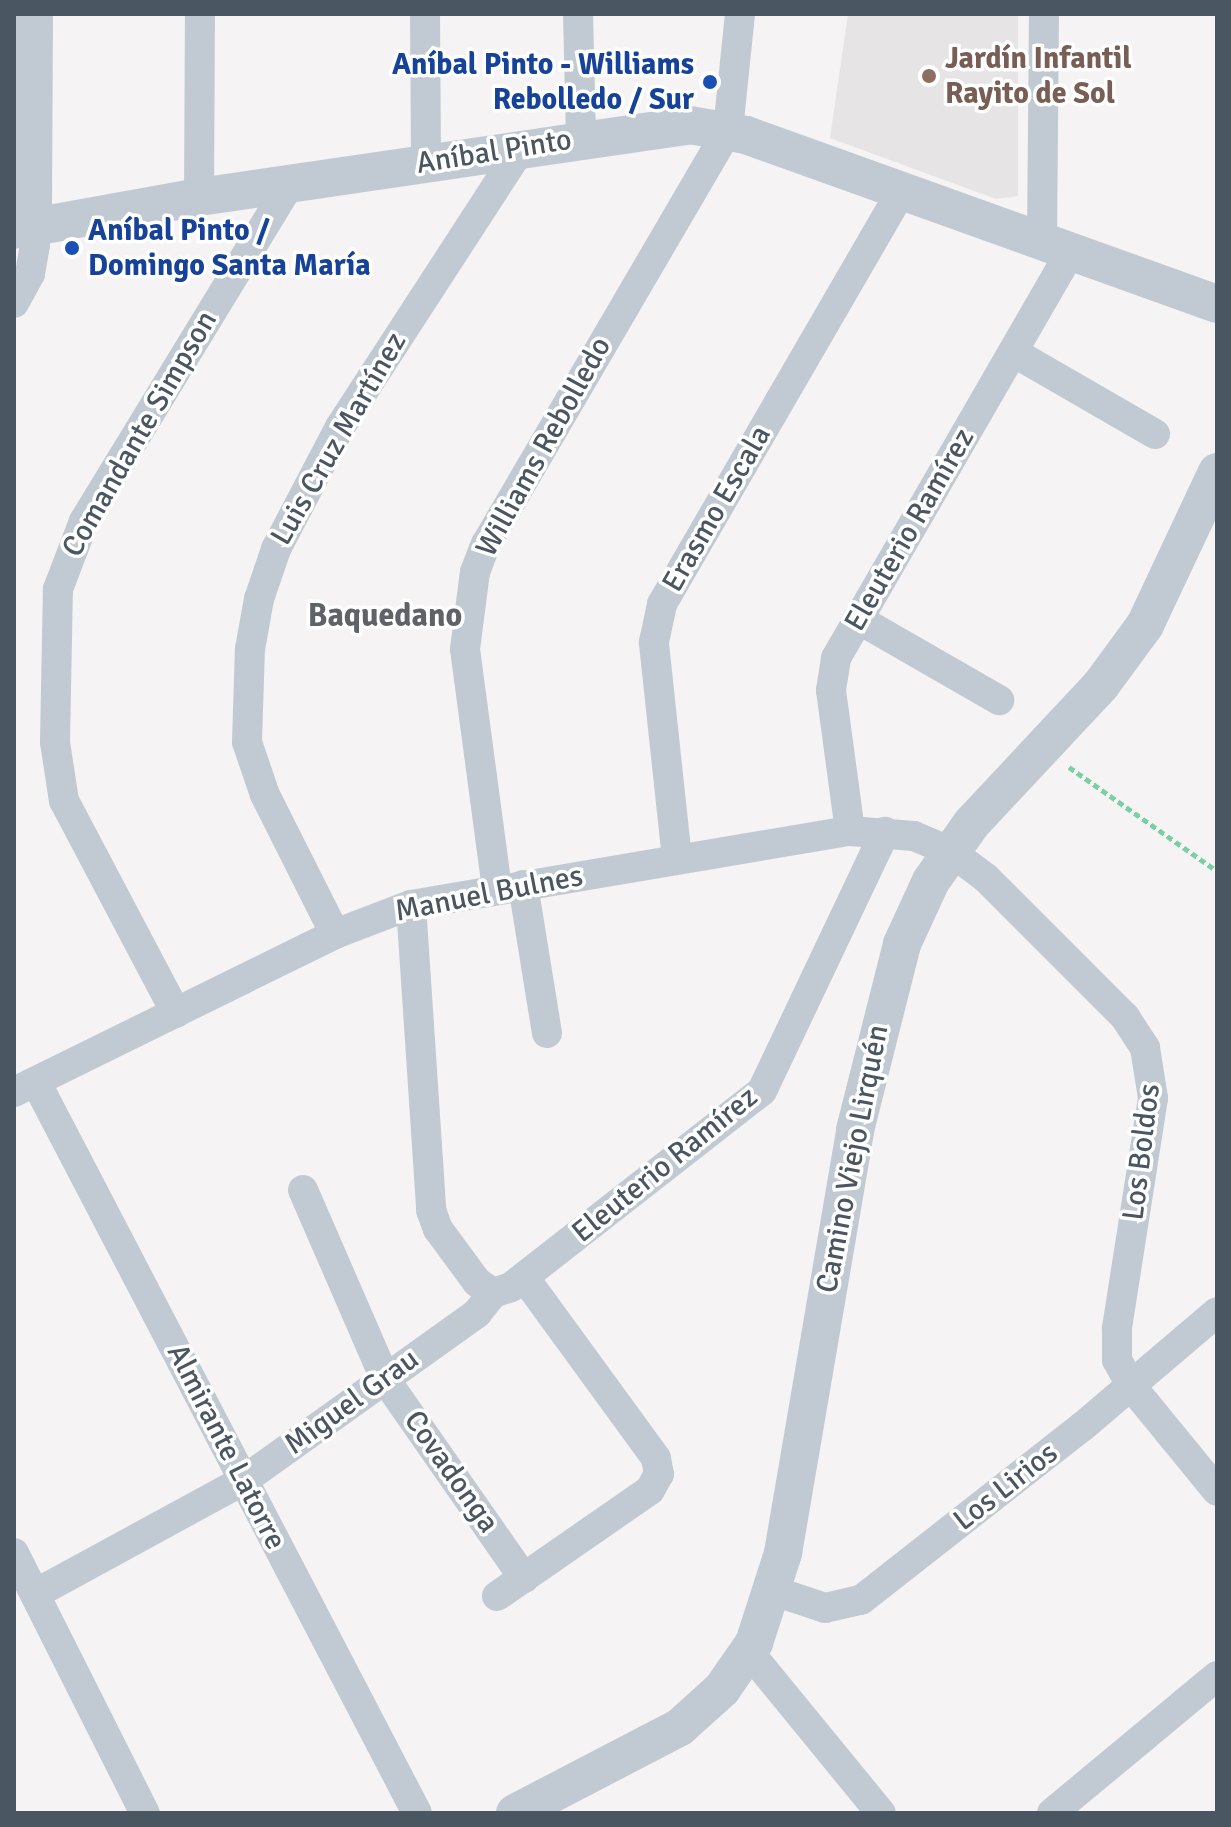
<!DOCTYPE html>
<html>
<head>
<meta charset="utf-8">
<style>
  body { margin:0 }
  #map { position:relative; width:1231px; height:1827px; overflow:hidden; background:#f5f3f3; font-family:Signika,sans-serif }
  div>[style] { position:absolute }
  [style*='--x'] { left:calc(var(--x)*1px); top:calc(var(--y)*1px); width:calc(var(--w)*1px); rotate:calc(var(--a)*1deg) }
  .education>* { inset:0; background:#e6e4e5 }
  .path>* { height:5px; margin-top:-2.5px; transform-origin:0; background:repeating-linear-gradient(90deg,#7ad0a6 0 6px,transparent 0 10px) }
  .minor>* { height:30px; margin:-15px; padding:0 15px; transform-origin:15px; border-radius:15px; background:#c1cad2 }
  .tertiary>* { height:38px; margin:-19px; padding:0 19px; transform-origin:19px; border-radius:19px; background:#c1cad2 }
  .dots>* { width:22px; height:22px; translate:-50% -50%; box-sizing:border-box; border:4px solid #fff; border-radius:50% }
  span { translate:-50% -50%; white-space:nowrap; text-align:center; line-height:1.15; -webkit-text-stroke:7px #fff; paint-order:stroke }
  .education-label { font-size:30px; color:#785e54; font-weight:700 }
  .left { translate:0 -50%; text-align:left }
  .transit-label { font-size:30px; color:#164399; font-weight:700 }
  .right { translate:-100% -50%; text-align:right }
  .street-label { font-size:30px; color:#4a5661 }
  .neighbourhood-label { font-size:32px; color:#5f6368; font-weight:700 }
  .frame { position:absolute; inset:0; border:16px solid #4a5661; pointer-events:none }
</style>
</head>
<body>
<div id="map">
  <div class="education">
    <div style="clip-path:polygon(848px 14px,1018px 14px,1018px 196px,996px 199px,830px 138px)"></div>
  </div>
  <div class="path">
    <div style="--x:1069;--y:767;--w:181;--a:35.1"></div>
  </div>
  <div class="minor">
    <div style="--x:425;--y:14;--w:149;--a:89.6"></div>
    <div style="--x:578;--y:14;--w:124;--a:88.6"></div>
    <div style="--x:199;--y:197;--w:183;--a:-89.7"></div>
    <div style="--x:14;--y:234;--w:20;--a:-20"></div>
    <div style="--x:33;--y:227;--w:18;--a:84"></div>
    <div style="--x:35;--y:245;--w:29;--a:100"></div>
    <div style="--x:30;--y:274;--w:33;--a:119"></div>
    <div style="--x:1042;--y:240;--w:226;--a:-89.5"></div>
    <div style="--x:1013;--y:352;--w:164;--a:30"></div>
    <div style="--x:858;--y:619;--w:163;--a:29.9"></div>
    <div style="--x:850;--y:831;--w:142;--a:-97.7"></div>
    <div style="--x:831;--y:690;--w:32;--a:-81"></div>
    <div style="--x:836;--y:658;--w:471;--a:-60"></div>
    <div style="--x:677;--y:859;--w:218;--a:-96.1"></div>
    <div style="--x:654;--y:642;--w:39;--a:-78"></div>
    <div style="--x:662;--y:604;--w:479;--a:-59.9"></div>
    <div style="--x:523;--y:885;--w:150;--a:80.8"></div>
    <div style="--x:497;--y:889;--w:242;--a:-97.6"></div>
    <div style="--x:465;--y:649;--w:78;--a:-82.6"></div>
    <div style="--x:475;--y:572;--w:30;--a:-69"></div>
    <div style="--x:486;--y:544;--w:480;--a:-59.7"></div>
    <div style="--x:728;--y:130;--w:117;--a:-84.1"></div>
    <div style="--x:411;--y:905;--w:306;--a:86.2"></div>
    <div style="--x:431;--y:1210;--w:20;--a:70"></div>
    <div style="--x:438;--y:1229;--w:66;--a:53.7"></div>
    <div style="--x:477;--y:1282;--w:19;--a:35"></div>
    <div style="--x:335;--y:934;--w:156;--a:-116.7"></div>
    <div style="--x:265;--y:795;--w:56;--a:-108.8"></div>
    <div style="--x:247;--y:742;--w:93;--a:-88.2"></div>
    <div style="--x:250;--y:649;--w:51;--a:-79.8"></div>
    <div style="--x:259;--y:599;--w:53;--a:-71.2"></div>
    <div style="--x:276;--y:549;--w:138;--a:-62.3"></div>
    <div style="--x:340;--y:427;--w:333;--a:-57"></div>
    <div style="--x:176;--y:1013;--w:240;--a:-117.8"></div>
    <div style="--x:64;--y:801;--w:60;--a:-98.7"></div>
    <div style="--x:55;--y:742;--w:153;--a:-88.9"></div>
    <div style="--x:58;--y:589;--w:73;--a:-69.1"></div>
    <div style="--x:84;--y:521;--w:396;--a:-58.6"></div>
    <div style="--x:36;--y:1082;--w:824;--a:62.47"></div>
    <div style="--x:14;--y:1092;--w:358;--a:-26.2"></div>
    <div style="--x:335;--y:934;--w:81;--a:-20.9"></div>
    <div style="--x:411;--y:905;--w:445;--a:-9.6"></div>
    <div style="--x:850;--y:831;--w:64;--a:4.5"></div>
    <div style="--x:914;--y:836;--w:39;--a:23"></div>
    <div style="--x:950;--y:851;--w:45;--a:36.9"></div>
    <div style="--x:986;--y:878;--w:197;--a:45"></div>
    <div style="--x:1125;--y:1017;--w:37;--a:57"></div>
    <div style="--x:1145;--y:1048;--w:51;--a:80.9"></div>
    <div style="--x:1153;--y:1098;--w:234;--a:98.9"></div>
    <div style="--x:1117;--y:1329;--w:31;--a:90"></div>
    <div style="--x:1117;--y:1360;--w:31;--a:61"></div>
    <div style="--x:1132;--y:1387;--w:134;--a:50.7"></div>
    <div style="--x:303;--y:1190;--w:206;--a:66.5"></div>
    <div style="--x:385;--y:1379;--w:243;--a:55.1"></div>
    <div style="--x:493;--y:1293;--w:19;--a:-18"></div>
    <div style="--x:511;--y:1287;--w:318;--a:-38"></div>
    <div style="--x:762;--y:1091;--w:287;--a:-64.6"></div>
    <div style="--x:14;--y:1553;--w:291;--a:63.3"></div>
    <div style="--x:774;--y:1591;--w:54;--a:18.4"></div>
    <div style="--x:825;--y:1608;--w:37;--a:-13"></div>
    <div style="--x:861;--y:1600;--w:281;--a:-38.1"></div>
    <div style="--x:1082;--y:1427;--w:177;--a:-40.4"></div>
    <div style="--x:35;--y:1594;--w:238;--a:-28.6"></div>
    <div style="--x:244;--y:1480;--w:287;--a:-35.6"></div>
    <div style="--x:477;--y:1313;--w:26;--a:-51"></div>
    <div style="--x:497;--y:1596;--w:186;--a:-34.7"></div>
    <div style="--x:650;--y:1490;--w:18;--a:-61"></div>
    <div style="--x:659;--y:1474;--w:16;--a:-101"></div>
    <div style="--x:656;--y:1458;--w:224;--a:-126.1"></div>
    <div style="--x:749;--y:1652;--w:208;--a:50.7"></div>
    <div style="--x:1052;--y:1813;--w:214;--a:-39.7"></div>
  </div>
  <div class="tertiary">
    <div style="--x:34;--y:14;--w:213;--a:90.3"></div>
    <div style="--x:33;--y:227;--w:169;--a:-10.2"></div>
    <div style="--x:199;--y:197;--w:496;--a:-8.3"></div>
    <div style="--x:690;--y:125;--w:57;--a:10.1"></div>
    <div style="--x:746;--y:135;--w:500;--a:19.74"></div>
    <div style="--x:515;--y:1813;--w:186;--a:-27.5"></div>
    <div style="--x:680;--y:1727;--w:57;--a:-42.1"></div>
    <div style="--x:722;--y:1689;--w:56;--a:-55.2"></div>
    <div style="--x:754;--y:1643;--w:95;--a:-72.1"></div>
    <div style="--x:783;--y:1553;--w:429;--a:-80.3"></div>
    <div style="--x:855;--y:1130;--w:192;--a:-75.8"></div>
    <div style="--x:902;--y:944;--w:69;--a:-65.3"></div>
    <div style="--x:931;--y:881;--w:70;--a:-54.9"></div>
    <div style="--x:971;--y:824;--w:190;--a:-46.9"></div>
    <div style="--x:1101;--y:685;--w:74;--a:-53.7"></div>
    <div style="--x:1145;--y:625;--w:169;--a:-64.8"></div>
  </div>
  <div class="dots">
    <div style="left:929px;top:76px;background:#8d6e63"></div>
    <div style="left:710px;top:82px;background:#1a4fb4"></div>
    <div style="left:72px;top:248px;background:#1a4fb4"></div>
  </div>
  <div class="education-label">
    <span class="left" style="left:945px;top:76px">Jardín Infantil<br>Rayito de Sol</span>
  </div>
  <div class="transit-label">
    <span class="right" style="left:694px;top:82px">Aníbal Pinto - Williams<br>Rebolledo / Sur</span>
    <span class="left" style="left:88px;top:248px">Aníbal Pinto /<br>Domingo Santa María</span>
  </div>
  <div class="street-label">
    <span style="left:494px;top:152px;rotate:-9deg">Aníbal Pinto</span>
    <span style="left:140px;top:434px;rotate:-60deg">Comandante Simpson</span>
    <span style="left:339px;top:439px;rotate:-60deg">Luis Cruz Martínez</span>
    <span style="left:544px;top:447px;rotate:-61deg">Williams Rebolledo</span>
    <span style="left:717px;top:509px;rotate:-60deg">Erasmo Escala</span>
    <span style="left:910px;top:530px;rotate:-60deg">Eleuterio Ramírez</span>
    <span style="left:489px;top:894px;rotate:-11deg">Manuel Bulnes</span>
    <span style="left:1142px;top:1152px;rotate:-83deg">Los Boldos</span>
    <span style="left:853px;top:1159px;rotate:-79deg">Camino Viejo Lirquén</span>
    <span style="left:665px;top:1165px;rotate:-39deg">Eleuterio Ramírez</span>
    <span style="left:352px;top:1402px;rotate:-36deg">Miguel Grau</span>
    <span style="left:226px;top:1447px;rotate:63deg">Almirante Latorre</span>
    <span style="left:451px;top:1472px;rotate:55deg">Covadonga</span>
    <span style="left:1006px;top:1487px;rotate:-38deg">Los Lirios</span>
  </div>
  <div class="neighbourhood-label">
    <span style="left:385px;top:616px">Baquedano</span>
  </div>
  <div class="frame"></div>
</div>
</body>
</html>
